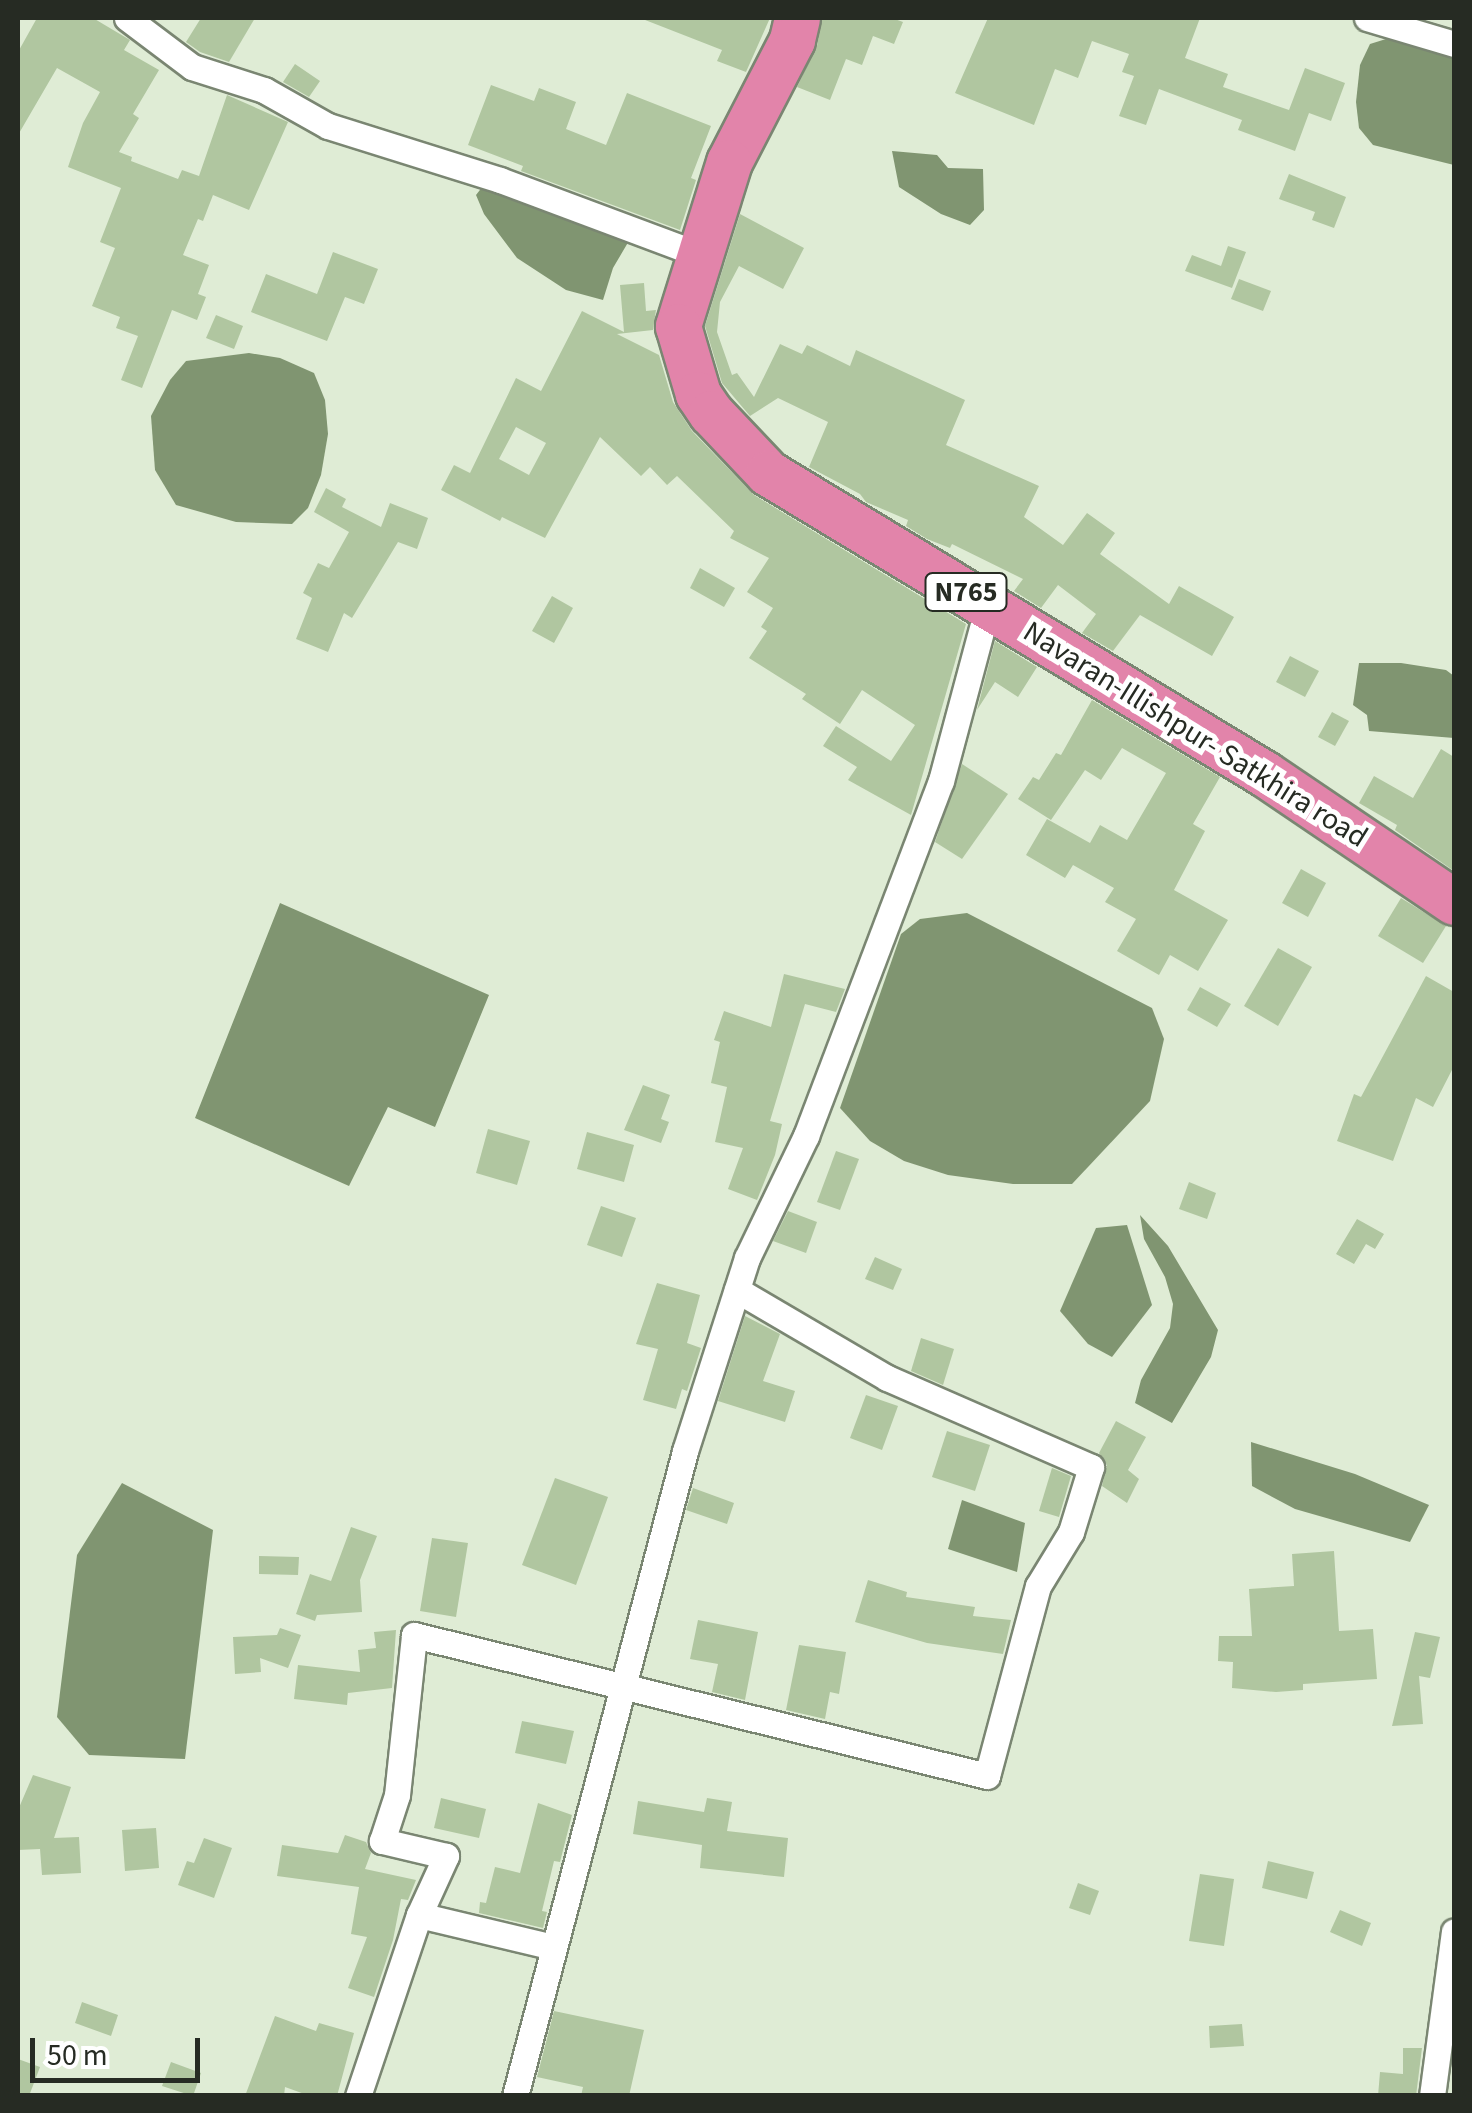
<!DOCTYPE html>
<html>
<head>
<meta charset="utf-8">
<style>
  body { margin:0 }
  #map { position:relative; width:1472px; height:2113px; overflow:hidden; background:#dfecd5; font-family:"Source Sans 3",sans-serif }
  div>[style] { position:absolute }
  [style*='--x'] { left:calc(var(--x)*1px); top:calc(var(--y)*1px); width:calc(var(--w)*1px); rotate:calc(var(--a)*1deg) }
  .water>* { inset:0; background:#809571 }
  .building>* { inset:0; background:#b0c6a0 }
  .roads { filter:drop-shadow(2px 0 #7a8672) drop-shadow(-2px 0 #7a8672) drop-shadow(0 2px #7a8672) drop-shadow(0 -2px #7a8672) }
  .street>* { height:25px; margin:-12.5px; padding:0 12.5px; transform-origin:12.5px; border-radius:12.5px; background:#fff }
  .highway>* { height:45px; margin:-22.5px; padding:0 22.5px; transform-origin:22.5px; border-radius:22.5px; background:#e284aa }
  span { translate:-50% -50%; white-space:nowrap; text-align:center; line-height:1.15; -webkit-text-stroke:10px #fff; paint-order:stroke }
  .shield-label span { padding:2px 8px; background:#fff; border:2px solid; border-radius:8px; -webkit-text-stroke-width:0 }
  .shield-label { font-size:28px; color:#262b23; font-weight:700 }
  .street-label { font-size:30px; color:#262b23 }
  .frame { position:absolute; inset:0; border:20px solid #262b23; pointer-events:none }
  .scale { position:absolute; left:30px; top:2038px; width:170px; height:45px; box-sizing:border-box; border:5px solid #262b23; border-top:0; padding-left:12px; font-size:30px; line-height:35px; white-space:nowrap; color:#262b23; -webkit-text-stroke:8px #fff; paint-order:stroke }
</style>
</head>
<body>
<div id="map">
  <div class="water">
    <div style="clip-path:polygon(1386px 39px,1454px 57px,1454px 165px,1373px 145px,1359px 128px,1356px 102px,1360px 65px,1370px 44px)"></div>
    <div style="clip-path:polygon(892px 151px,937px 155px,948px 168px,983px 169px,984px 210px,970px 225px,941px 214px,899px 187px)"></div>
    <div style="clip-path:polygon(483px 186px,633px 234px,613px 268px,603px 300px,566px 290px,517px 258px,484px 214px,476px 195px)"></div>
    <div style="clip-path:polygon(249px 353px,280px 358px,314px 373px,325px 400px,328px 434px,321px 475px,308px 508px,292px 524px,236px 522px,176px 505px,155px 470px,151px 416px,170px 380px,186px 361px)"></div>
    <div style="clip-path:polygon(1359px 663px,1401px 663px,1446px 670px,1454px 676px,1454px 738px,1369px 731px,1367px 715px,1353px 705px)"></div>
    <div style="clip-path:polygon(280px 903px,489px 995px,435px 1127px,388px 1107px,349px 1186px,195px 1118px)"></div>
    <div style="clip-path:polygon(967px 913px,1152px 1008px,1164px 1039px,1150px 1101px,1072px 1184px,1013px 1184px,948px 1175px,904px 1161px,870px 1141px,840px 1108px,901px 934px,920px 919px)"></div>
    <div style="clip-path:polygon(1140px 1215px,1168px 1246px,1218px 1330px,1211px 1357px,1172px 1423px,1135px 1403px,1141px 1380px,1170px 1328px,1173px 1304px,1165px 1277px,1144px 1239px)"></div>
    <div style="clip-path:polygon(1127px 1225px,1152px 1305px,1112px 1357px,1088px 1344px,1060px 1311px,1096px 1228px)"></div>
    <div style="clip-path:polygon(1251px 1442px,1355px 1474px,1429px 1505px,1410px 1542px,1295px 1509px,1252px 1486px)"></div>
    <div style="clip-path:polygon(122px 1483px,213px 1530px,185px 1759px,89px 1755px,57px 1717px,77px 1555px)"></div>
    <div style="clip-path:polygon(962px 1500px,1025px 1523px,1017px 1572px,948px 1549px)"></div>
  </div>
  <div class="building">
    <div style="clip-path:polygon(37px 18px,93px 18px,130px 40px,124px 50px,159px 70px,133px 114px,139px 118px,119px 152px,132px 157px,131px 161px,178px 179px,182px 170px,199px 176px,227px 95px,288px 122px,249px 210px,213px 195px,203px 221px,198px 219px,183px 255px,209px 265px,198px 294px,206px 297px,197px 320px,172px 310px,142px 388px,121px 380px,138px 336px,116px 328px,120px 317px,92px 306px,115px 248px,100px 242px,121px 188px,68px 167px,83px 123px,100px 92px,57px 68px,18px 135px,18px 52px)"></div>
    <div style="clip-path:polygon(201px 18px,255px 18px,229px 62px,200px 52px,186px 42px)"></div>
    <div style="clip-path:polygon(640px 18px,770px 18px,746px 72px,717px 61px,722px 50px)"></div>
    <div style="clip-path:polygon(822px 18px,892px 18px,903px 22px,894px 44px,873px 36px,862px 65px,846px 59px,830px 100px,797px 87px,817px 46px)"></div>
    <div style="clip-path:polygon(988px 18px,1200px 18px,1185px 58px,1228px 74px,1223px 87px,1289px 110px,1305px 68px,1345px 83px,1331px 121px,1309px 113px,1295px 151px,1238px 130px,1242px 120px,1159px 89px,1146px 125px,1119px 116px,1134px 76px,1122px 72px,1129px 54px,1092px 41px,1078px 78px,1055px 69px,1034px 125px,955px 93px)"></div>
    <div style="clip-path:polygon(295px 64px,320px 81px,309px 97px,283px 82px)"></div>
    <div style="clip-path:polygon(491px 85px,534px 101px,539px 88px,576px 102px,566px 129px,606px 145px,627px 93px,711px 126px,691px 178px,696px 180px,680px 230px,521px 171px,523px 166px,468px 145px)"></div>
    <div style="clip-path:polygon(1289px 174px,1346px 197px,1334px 228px,1312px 220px,1315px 212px,1279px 199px)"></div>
    <div style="clip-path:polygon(740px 214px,804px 248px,783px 289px,739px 266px,720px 302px,717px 332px,732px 375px,737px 373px,754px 397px,780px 344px,802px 354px,807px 345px,850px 366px,856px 350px,965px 400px,946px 445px,1039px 486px,1024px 517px,1063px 545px,1087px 513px,1115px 533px,1100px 554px,1169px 604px,1179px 586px,1234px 617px,1212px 656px,1140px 615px,1113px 651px,1082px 633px,1096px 614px,1058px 585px,1041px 608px,1014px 591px,1023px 579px,952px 544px,950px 548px,927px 539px,906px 526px,908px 520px,866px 502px,860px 494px,809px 467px,828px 422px,778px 398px,750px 416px,722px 383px,705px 326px)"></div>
    <div style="clip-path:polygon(1228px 246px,1246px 252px,1232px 288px,1185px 271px,1192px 255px,1221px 266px)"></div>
    <div style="clip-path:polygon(333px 252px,378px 269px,364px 304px,345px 297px,327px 341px,251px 312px,266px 274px,317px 294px)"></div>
    <div style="clip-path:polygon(1239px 279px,1271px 291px,1263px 311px,1231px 299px)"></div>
    <div style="clip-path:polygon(evenodd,644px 283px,646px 311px,656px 310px,653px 330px,617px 334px,659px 355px,673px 402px,692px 431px,754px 495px,966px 624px,911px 815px,848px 780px,857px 767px,823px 746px,836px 726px,891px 761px,915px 725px,862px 690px,840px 724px,802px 699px,806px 694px,749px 658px,767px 631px,761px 627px,773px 608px,747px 592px,769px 558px,730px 538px,734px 531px,677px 476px,667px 485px,650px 467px,641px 476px,600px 437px,545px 538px,502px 517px,500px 521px,441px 490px,454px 465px,470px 473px,516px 378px,541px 391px,582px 311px,624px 332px,620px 285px,644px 283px,516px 427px,546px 443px,529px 475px,499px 459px,516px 427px)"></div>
    <div style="clip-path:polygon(216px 315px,243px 326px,234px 349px,206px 338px)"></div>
    <div style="clip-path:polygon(326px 488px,346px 499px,342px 507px,381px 527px,390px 503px,428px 518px,417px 549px,398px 542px,352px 618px,344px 613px,328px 652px,296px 639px,312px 598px,303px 593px,318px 563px,329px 568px,349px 532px,314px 512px)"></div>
    <div style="clip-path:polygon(700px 568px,735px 588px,724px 607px,690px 588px)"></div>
    <div style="clip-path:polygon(552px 596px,573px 608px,554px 643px,532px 631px)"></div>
    <div style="clip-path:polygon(995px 641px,1037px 667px,1018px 697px,995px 682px,977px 710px)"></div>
    <div style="clip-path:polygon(1290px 656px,1319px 671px,1305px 697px,1276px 682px)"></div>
    <div style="clip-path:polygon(1092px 700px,1220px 777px,1193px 824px,1205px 831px,1174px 890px,1228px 920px,1198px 971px,1170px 955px,1159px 975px,1117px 951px,1136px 919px,1105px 902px,1114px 888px,1073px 865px,1065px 878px,1026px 855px,1047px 819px,1090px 843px,1100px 825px,1127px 840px,1166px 773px,1122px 748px,1101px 780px,1085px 770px,1051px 820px,1018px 799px,1033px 777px,1039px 780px,1056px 753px,1061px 755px)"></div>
    <div style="clip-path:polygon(1332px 712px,1349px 721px,1335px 746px,1318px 737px)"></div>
    <div style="clip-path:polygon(1441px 749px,1454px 757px,1454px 871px,1395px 830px,1397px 825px,1359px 803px,1374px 776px,1413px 798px)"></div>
    <div style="clip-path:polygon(962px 764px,1008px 794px,962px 859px,935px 842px)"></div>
    <div style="clip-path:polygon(1301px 869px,1326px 883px,1308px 917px,1282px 903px)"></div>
    <div style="clip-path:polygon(1401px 898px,1446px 926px,1423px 963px,1378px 936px)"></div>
    <div style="clip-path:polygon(1278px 948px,1312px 967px,1278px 1026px,1244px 1006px)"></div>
    <div style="clip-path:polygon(784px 974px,845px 989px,836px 1012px,805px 1004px,770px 1121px,782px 1124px,775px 1155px,757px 1200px,728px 1189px,743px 1148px,715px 1142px,727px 1087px,711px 1083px,720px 1042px,714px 1040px,724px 1011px,771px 1027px)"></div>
    <div style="clip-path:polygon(1426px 976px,1454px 992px,1454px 1066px,1433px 1107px,1416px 1098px,1393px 1161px,1337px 1141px,1354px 1094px,1361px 1097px)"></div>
    <div style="clip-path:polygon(1200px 987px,1231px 1004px,1217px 1027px,1187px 1010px)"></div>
    <div style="clip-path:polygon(643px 1085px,670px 1095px,661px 1119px,669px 1122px,661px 1143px,624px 1130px)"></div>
    <div style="clip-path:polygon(488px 1129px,530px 1141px,517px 1185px,476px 1173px)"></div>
    <div style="clip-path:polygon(587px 1132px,634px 1145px,624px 1182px,577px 1169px)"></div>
    <div style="clip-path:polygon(836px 1151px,859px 1159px,840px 1210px,817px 1202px)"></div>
    <div style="clip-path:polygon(1189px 1182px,1216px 1193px,1207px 1219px,1179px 1209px)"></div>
    <div style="clip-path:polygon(601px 1206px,636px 1218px,622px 1257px,587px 1245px)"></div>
    <div style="clip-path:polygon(788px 1211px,817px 1222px,806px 1253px,773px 1241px)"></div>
    <div style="clip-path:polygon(1357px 1219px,1384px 1234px,1375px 1249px,1366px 1244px,1354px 1264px,1336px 1254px)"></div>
    <div style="clip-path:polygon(875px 1257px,902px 1269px,893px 1290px,865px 1279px)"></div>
    <div style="clip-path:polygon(657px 1283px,700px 1295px,687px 1343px,701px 1348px,687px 1391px,682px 1389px,676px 1409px,643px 1400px,658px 1349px,636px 1344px)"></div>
    <div style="clip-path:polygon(745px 1316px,780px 1334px,763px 1381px,795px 1391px,785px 1422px,718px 1401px)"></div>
    <div style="clip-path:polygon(921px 1338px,954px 1349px,943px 1385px,911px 1371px)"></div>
    <div style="clip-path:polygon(866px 1395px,898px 1406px,882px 1450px,850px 1438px)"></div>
    <div style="clip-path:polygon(1116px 1421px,1146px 1437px,1128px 1470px,1139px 1479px,1127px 1503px,1102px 1486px,1107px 1465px,1099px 1453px)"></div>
    <div style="clip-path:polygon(947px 1431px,990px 1445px,975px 1491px,932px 1477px)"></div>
    <div style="clip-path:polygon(1052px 1468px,1071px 1476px,1059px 1517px,1039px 1511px)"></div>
    <div style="clip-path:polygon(555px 1478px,608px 1497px,576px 1585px,522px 1565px)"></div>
    <div style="clip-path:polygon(693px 1488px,734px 1503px,727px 1524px,686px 1510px)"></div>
    <div style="clip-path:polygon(351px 1527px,377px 1536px,360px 1580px,362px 1612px,317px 1615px,315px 1621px,296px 1614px,310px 1574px,331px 1581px)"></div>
    <div style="clip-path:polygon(432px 1538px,468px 1543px,456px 1617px,420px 1611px)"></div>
    <div style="clip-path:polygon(1334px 1551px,1339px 1631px,1373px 1629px,1377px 1679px,1303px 1684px,1303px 1690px,1276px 1692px,1232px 1688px,1233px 1662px,1218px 1661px,1219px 1636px,1252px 1636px,1249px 1589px,1294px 1586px,1292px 1554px)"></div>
    <div style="clip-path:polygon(259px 1556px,299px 1557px,298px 1575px,259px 1574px)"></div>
    <div style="clip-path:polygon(868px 1580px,907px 1592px,906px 1597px,975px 1607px,973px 1616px,1011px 1620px,1003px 1654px,927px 1643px,855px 1622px)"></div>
    <div style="clip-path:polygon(698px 1620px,758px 1632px,745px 1700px,712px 1692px,718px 1664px,690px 1659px)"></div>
    <div style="clip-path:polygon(280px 1628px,301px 1635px,288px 1668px,260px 1658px,261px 1672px,235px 1674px,233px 1637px,277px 1635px)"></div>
    <div style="clip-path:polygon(396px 1630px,392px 1688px,348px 1693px,347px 1705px,294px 1699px,298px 1665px,360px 1672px,358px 1650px,376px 1648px,374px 1632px)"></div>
    <div style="clip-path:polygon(1415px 1632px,1440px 1637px,1430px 1678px,1419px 1676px,1423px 1724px,1392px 1726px)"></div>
    <div style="clip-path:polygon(799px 1645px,846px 1652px,839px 1694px,830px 1692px,825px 1719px,786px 1710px)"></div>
    <div style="clip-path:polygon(522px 1721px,574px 1731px,566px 1764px,515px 1753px)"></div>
    <div style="clip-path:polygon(33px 1775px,71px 1787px,54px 1838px,79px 1837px,81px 1873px,42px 1875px,40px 1849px,18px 1850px,18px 1810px)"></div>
    <div style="clip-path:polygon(441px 1798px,486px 1809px,479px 1838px,434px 1828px)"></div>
    <div style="clip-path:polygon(707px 1798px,732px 1802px,727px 1831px,788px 1838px,784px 1877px,700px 1868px,702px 1845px,633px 1834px,638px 1801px,704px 1812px)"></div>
    <div style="clip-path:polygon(538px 1803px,572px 1815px,560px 1862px,554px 1861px,542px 1911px,547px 1912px,543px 1928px,479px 1913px,480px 1902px,486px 1903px,495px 1867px,520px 1873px)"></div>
    <div style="clip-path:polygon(156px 1828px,159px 1868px,125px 1871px,122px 1830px)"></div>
    <div style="clip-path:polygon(345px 1835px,366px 1842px,371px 1853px,365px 1869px,416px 1880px,408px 1900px,401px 1899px,393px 1940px,374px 1997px,348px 1988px,367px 1937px,351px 1934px,359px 1887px,277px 1876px,282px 1845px,338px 1853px)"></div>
    <div style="clip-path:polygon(204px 1838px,232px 1848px,214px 1898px,178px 1885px,187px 1861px,194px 1863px)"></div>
    <div style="clip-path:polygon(1268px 1861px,1314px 1872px,1307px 1899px,1262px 1888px)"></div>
    <div style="clip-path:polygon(1200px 1874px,1234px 1879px,1224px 1946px,1189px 1941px)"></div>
    <div style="clip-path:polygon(1078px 1883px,1099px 1891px,1090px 1915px,1069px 1908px)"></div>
    <div style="clip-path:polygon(1340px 1910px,1371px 1923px,1362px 1946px,1330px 1932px)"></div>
    <div style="clip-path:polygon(82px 2002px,118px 2015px,111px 2036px,75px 2023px)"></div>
    <div style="clip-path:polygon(554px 2011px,644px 2030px,629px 2096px,581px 2096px,583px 2087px,537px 2077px)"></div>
    <div style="clip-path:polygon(275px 2016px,316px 2031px,319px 2023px,354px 2033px,337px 2096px,310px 2096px,285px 2087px,284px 2096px,245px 2096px)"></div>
    <div style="clip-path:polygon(1242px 2024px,1244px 2046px,1210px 2048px,1209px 2026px)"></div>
    <div style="clip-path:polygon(1403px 2048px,1422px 2048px,1416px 2096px,1378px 2096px,1380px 2072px,1403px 2074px)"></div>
    <div style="clip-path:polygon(18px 2059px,40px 2067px,29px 2096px,18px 2096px)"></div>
    <div style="clip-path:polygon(171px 2062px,201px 2073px,193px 2096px,162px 2086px)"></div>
  </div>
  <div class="roads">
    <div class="street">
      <div style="--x:127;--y:18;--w:81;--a:37"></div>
      <div style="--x:192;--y:67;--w:76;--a:17.7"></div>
      <div style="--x:264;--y:90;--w:73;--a:29.4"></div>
      <div style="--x:328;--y:126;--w:180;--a:17.4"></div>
      <div style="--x:500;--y:180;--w:211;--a:20.5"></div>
      <div style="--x:1367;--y:18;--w:91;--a:16.6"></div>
      <div style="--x:419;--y:1915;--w:65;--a:-65.4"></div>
      <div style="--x:446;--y:1856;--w:66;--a:-166.8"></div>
      <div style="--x:382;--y:1841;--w:48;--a:-71.9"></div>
      <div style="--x:397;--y:1795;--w:161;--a:-83.9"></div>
      <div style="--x:414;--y:1635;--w:590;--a:13.82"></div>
      <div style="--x:987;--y:1776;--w:197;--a:-75"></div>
      <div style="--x:1038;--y:1586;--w:63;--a:-58.6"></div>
      <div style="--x:1071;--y:1532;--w:68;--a:-72.9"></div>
      <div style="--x:1091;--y:1467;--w:223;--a:-156.4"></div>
      <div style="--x:887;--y:1378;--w:174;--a:-149.6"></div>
      <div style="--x:358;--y:2096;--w:191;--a:-71.4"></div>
      <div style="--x:419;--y:1915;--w:138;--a:13.4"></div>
      <div style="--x:515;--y:2096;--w:667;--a:-75.23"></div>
      <div style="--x:685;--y:1451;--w:203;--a:-72.2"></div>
      <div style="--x:747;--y:1258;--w:136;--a:-64.2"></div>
      <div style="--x:806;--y:1136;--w:380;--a:-69.2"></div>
      <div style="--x:941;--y:781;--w:181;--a:-75"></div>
      <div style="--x:1432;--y:2096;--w:166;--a:-82.4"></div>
    </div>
    <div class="highway">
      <div style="--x:797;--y:18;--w:23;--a:103"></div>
      <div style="--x:792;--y:40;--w:137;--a:117.3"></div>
      <div style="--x:729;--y:162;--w:172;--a:107.3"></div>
      <div style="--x:678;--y:326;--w:71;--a:73.6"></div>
      <div style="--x:698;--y:394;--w:23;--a:56"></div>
      <div style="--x:711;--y:413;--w:83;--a:46.5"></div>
      <div style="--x:768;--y:473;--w:581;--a:31.2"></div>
      <div style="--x:1265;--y:774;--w:228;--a:34.1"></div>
    </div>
  </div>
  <div class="shield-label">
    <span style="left:966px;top:592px">N765</span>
  </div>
  <div class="street-label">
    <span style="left:1195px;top:735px;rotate:32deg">Navaran-Illishpur- Satkhira road</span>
  </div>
  <div class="frame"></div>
  <div class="scale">50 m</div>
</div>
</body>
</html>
